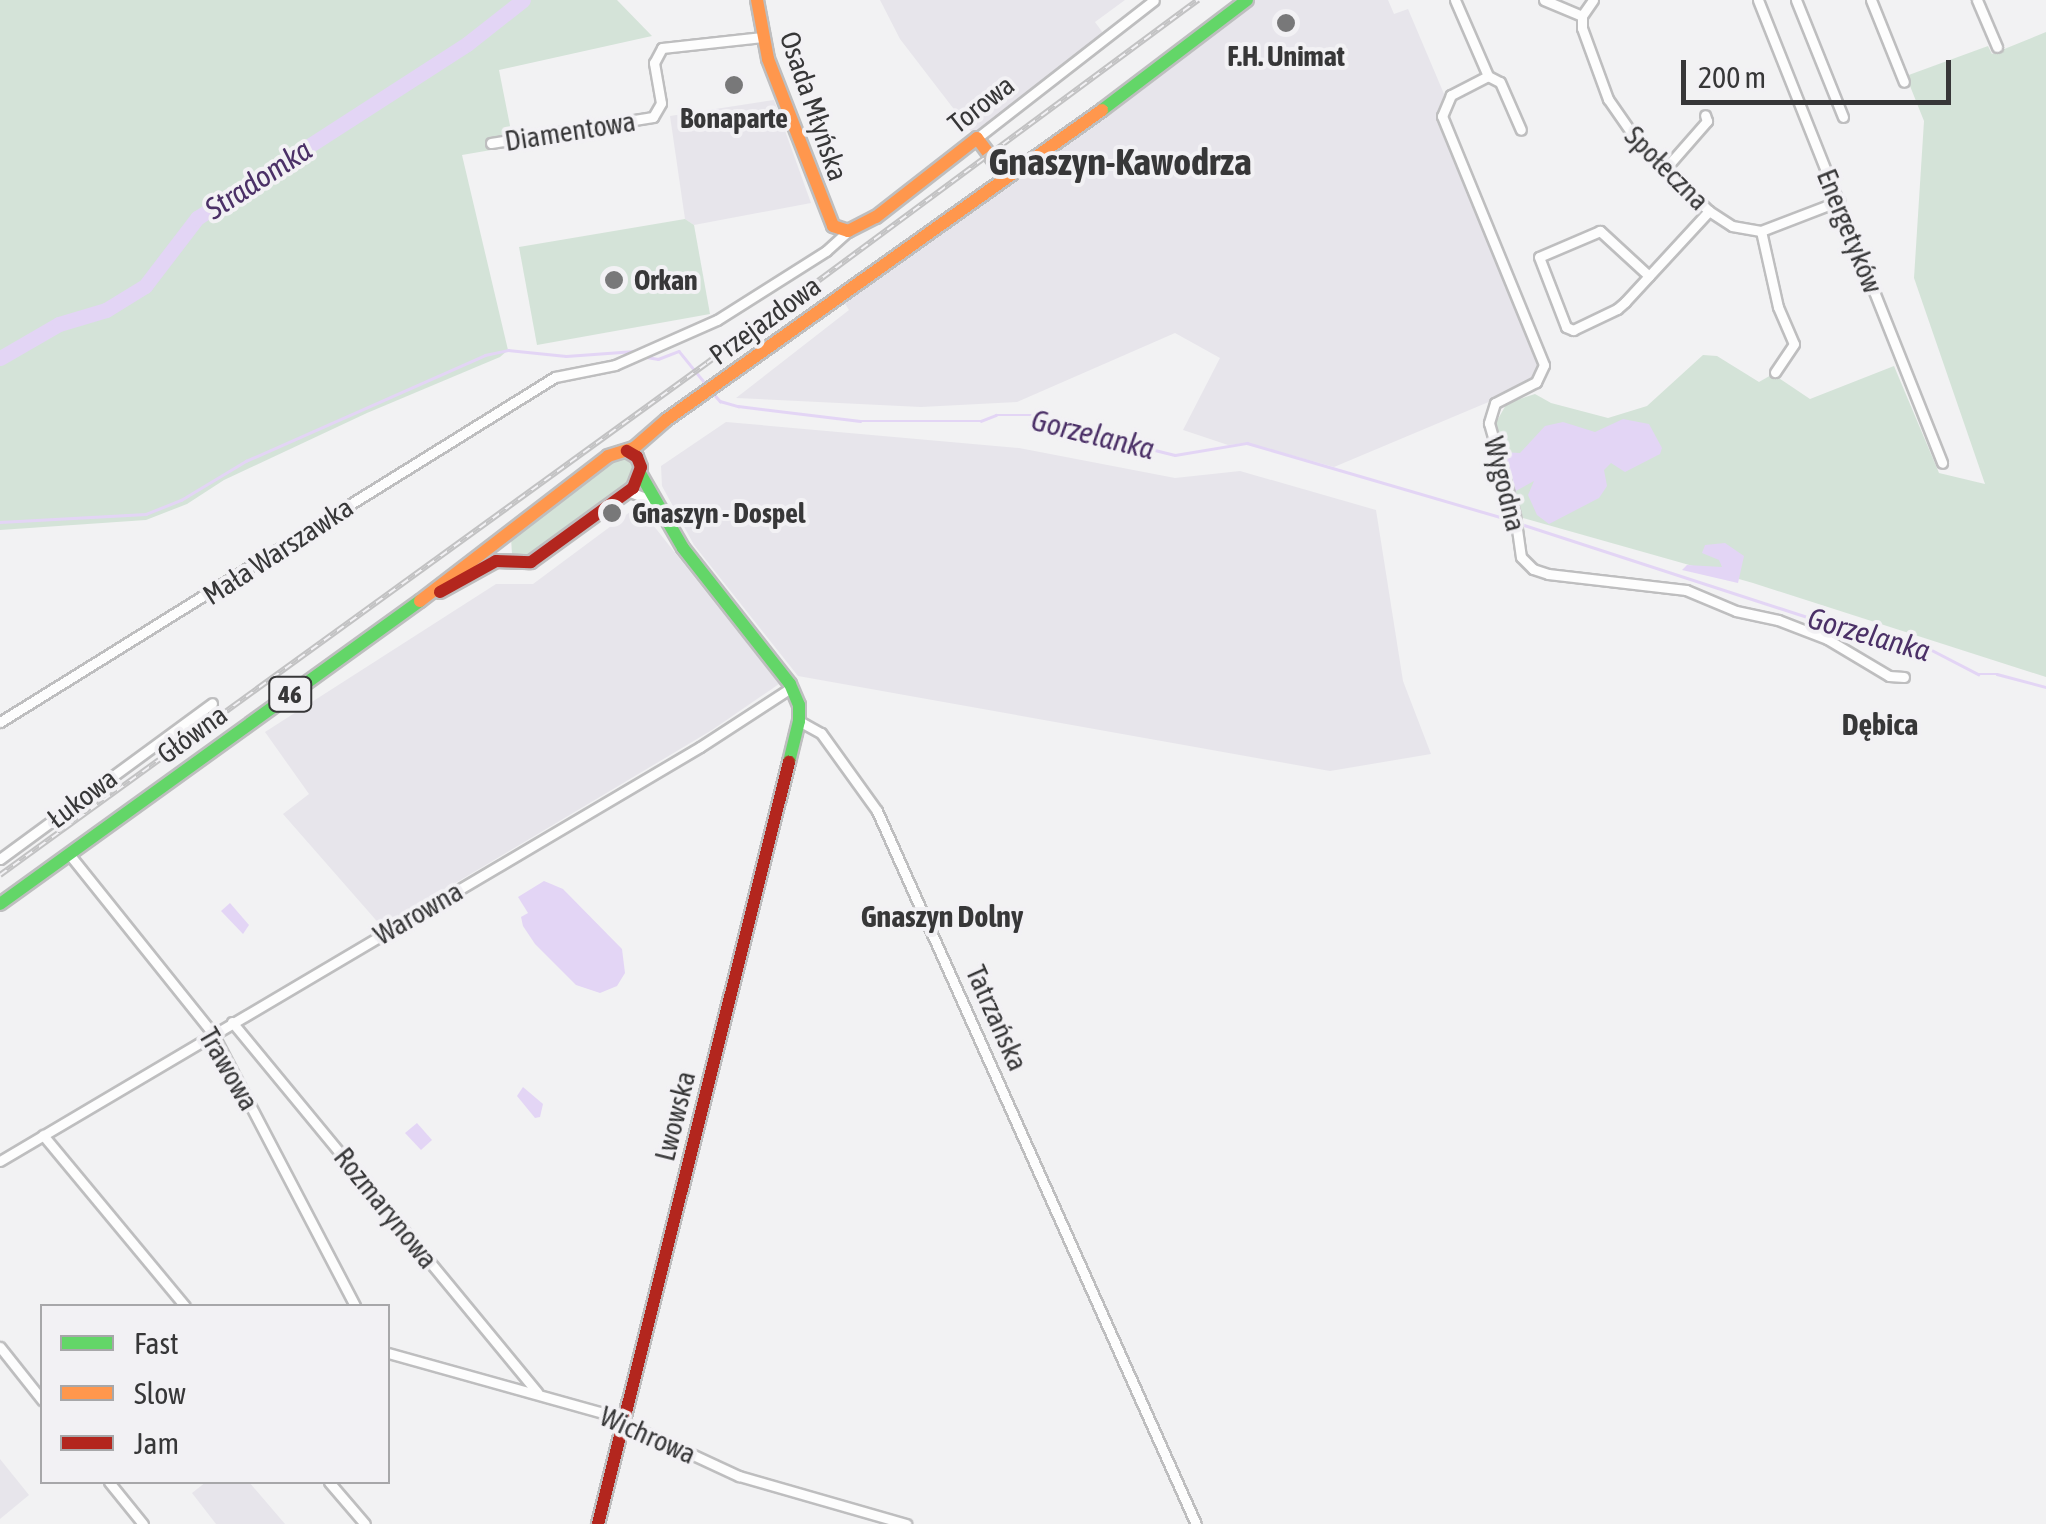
<!DOCTYPE html>
<html>
<head>
<meta charset="utf-8">
<style>
  body { margin:0 }
  #map { position:relative; width:2046px; height:1524px; overflow:hidden; background:#f2f2f3; font-family:"Asap Condensed",sans-serif }
  div>[style] { position:absolute }
  [style*='--x'] { left:calc(var(--x)*1px); top:calc(var(--y)*1px); width:calc(var(--w)*1px); rotate:calc(var(--a)*1deg) }
  .built>* { inset:0; background:#e7e5eb }
  .green>* { inset:0; background:#d4e3d8 }
  .water>* { inset:0; background:#e3d5f5 }
  .stream>* { height:2.5px; margin:-1.25px; padding:0 1.25px; transform-origin:1.25px; border-radius:1.25px; background:#e3d5f5 }
  .river>* { height:15px; margin:-7.5px; padding:0 7.5px; transform-origin:7.5px; border-radius:7.5px; background:#e3d5f5 }
  .roads { filter:drop-shadow(2px 0 #bebebf) drop-shadow(-2px 0 #bebebf) drop-shadow(0 2px #bebebf) drop-shadow(0 -2px #bebebf) }
  .street>* { height:9px; margin:-4.5px; padding:0 4.5px; transform-origin:4.5px; border-radius:4.5px; background:#fdfdfd }
  .fast>* { height:12px; margin:-6px; padding:0 6px; transform-origin:6px; border-radius:6px; background:#63d668 }
  .slow>* { height:12px; margin:-6px; padding:0 6px; transform-origin:6px; border-radius:6px; background:#ff974d }
  .jam>* { height:12px; margin:-6px; padding:0 6px; transform-origin:6px; border-radius:6px; background:#b3261e }
  .rail>* { height:6px; margin-top:-3px; transform-origin:0; background:repeating-linear-gradient(90deg,#f2f1f4 0 8px,#c2c2c3 0 16px); box-sizing:border-box; border-block:2px solid #c2c2c3 }
  .dots>* { width:28px; height:28px; translate:-50% -50%; box-sizing:border-box; border:5px solid #f2f1f4; border-radius:50% }
  span { translate:-50% -50%; white-space:nowrap; text-align:center; line-height:1.15; -webkit-text-stroke:8px #f2f1f4; paint-order:stroke }
  .shield-label span { padding:2px 8px; background:#f2f1f4; border:2px solid; border-radius:8px; -webkit-text-stroke-width:0 }
  .shield-label { font-size:25px; color:#373738; font-weight:700 }
  .poi-label { font-size:28px; color:#373738; font-weight:700 }
  .left { translate:0 -50%; text-align:left }
  .street-label { font-size:28px; color:#373738 }
  .water-label { font-size:30px; color:#4b3067; font-style:italic }
  .neighbourhood-label { font-size:30px; color:#373738; font-weight:700 }
  .district-label { font-size:38px; color:#373738; font-weight:700 }
  .legend { position:absolute; left:40px; top:1304px; width:350px; height:180px; box-sizing:border-box; background:#f2f1f4; border:2px solid #a7a7a9; margin:0; padding:12px 18px; list-style:none; font-size:30px; color:#373738 }
  .legend li { display:flex; align-items:center; gap:20px; height:50px }
  .legend b { width:50px; border:2px solid #a7a7a9 }
  .scale { position:absolute; left:1681px; top:60px; width:270px; height:45px; box-sizing:border-box; border:5px solid #373738; border-top:0; padding-left:12px; font-size:30px; line-height:35px; white-space:nowrap; color:#373738; -webkit-text-stroke:8px #f2f1f4; paint-order:stroke }
</style>
</head>
<body>
<div id="map">
  <div class="built">
    <div style="clip-path:polygon(880px 0,1125px 0,1095px 22px,1103px 33px,973px 134px,900px 39px)"></div>
    <div style="clip-path:polygon(1254px 0,1388px 0,1394px 14px,1408px 9px,1447px 101px,1442px 116px,1544px 365px,1536px 382px,1334px 467px,1247px 443px,1228px 445px,1183px 430px,1220px 358px,1175px 333px,1017px 402px,921px 407px,736px 398px,849px 310px,840px 296px,921px 233px,1098px 104px)"></div>
    <div style="clip-path:polygon(774px 100px,811px 203px,694px 225px,685px 219px,670px 116px)"></div>
    <div style="clip-path:polygon(726px 422px,1019px 448px,1175px 478px,1240px 471px,1376px 510px,1403px 681px,1431px 754px,1330px 771px,798px 676px,694px 545px,662px 486px,661px 466px)"></div>
    <div style="clip-path:polygon(638px 506px,779px 684px,712px 730px,382px 927px,283px 814px,309px 794px,265px 732px,496px 584px,533px 584px)"></div>
    <div style="clip-path:polygon(0 1459px,29px 1495px,0 1519px)"></div>
    <div style="clip-path:polygon(206px 1482px,249px 1482px,285px 1524px,216px 1524px,192px 1493px)"></div>
  </div>
  <div class="green">
    <div style="clip-path:polygon(0 0,617px 0,652px 36px,499px 70px,514px 146px,462px 155px,508px 350px,500px 357px,367px 413px,224px 480px,187px 504px,146px 520px,0 530px)"></div>
    <div style="clip-path:polygon(2046px 32px,2046px 677px,1753px 583px,1523px 518px,1494px 426px,1507px 403px,1535px 394px,1551px 403px,1608px 418px,1647px 406px,1703px 355px,1717px 356px,1759px 382px,1773px 374px,1810px 399px,1894px 366px,1939px 473px,1985px 484px,1914px 278px,1924px 121px,1906px 76px,1988px 46px,1992px 54px)"></div>
    <div style="clip-path:polygon(685px 219px,694px 225px,710px 314px,537px 345px,519px 247px)"></div>
    <div style="clip-path:polygon(621px 457px,629px 458px,634px 468px,627px 484px,536px 554px,512px 554px,511px 538px,609px 460px)"></div>
  </div>
  <div class="water">
    <div style="clip-path:polygon(1623px 419px,1649px 424px,1662px 448px,1660px 454px,1625px 472px,1611px 463px,1604px 470px,1607px 486px,1599px 498px,1549px 524px,1537px 515px,1528px 495px,1534px 481px,1514px 492px,1502px 452px,1520px 453px,1545px 426px,1563px 422px,1595px 432px)"></div>
    <div style="clip-path:polygon(1725px 543px,1744px 556px,1738px 583px,1682px 570px,1687px 565px,1722px 567px,1719px 560px,1702px 553px,1705px 545px)"></div>
    <div style="clip-path:polygon(544px 881px,563px 889px,622px 949px,625px 973px,617px 986px,600px 993px,576px 985px,535px 944px,523px 926px,521px 917px,528px 913px,518px 897px)"></div>
    <div style="clip-path:polygon(230px 903px,249px 925px,243px 934px,221px 911px)"></div>
    <div style="clip-path:polygon(523px 1087px,543px 1104px,540px 1117px,535px 1118px,517px 1096px)"></div>
    <div style="clip-path:polygon(417px 1123px,432px 1140px,421px 1150px,405px 1133px)"></div>
  </div>
  <div class="stream">
    <div style="--x:641;--y:356;--w:17;--a:10"></div>
    <div style="--x:658;--y:359;--w:22;--a:-21"></div>
    <div style="--x:679;--y:351;--w:41;--a:50.9"></div>
    <div style="--x:713;--y:393;--w:11;--a:49"></div>
    <div style="--x:720;--y:401;--w:19;--a:16"></div>
    <div style="--x:738;--y:406;--w:123;--a:7"></div>
    <div style="--x:860;--y:421;--w:121;--a:0"></div>
    <div style="--x:981;--y:421;--w:16;--a:-22"></div>
    <div style="--x:996;--y:415;--w:39;--a:0"></div>
    <div style="--x:1035;--y:415;--w:30;--a:24"></div>
    <div style="--x:1062;--y:427;--w:116;--a:13.9"></div>
    <div style="--x:1175;--y:455;--w:73;--a:-9.5"></div>
    <div style="--x:1247;--y:443;--w:275;--a:16.3"></div>
    <div style="--x:0;--y:522;--w:146;--a:-3.1"></div>
    <div style="--x:146;--y:514;--w:38;--a:-22"></div>
    <div style="--x:181;--y:500;--w:76;--a:-31"></div>
    <div style="--x:246;--y:461;--w:261;--a:-23.9"></div>
    <div style="--x:485;--y:355;--w:24;--a:-12"></div>
    <div style="--x:508;--y:350;--w:58;--a:5.9"></div>
    <div style="--x:566;--y:356;--w:69;--a:-4.1"></div>
    <div style="--x:1521;--y:524;--w:379;--a:18"></div>
    <div style="--x:1881;--y:641;--w:45;--a:7.6"></div>
    <div style="--x:1926;--y:647;--w:59;--a:27.4"></div>
    <div style="--x:1978;--y:674;--w:19;--a:0"></div>
    <div style="--x:1997;--y:674;--w:51;--a:14.9"></div>
  </div>
  <div class="river">
    <div style="--x:0;--y:358;--w:68;--a:-30"></div>
    <div style="--x:59;--y:324;--w:49;--a:-16.6"></div>
    <div style="--x:106;--y:310;--w:46;--a:-31.6"></div>
    <div style="--x:145;--y:286;--w:86;--a:-52.6"></div>
    <div style="--x:197;--y:218;--w:321;--a:-32.8"></div>
    <div style="--x:467;--y:44;--w:71;--a:-38.2"></div>
  </div>
  <div class="roads">
    <div class="street">
      <div style="--x:1455;--y:0;--w:83;--a:66.5"></div>
      <div style="--x:1488;--y:76;--w:13;--a:27"></div>
      <div style="--x:1500;--y:82;--w:52;--a:66.4"></div>
      <div style="--x:1544;--y:0;--w:41;--a:22.8"></div>
      <div style="--x:1593;--y:0;--w:19;--a:125"></div>
      <div style="--x:1582;--y:16;--w:12;--a:90"></div>
      <div style="--x:1582;--y:28;--w:76;--a:69.9"></div>
      <div style="--x:1608;--y:99;--w:56;--a:55.2"></div>
      <div style="--x:1640;--y:145;--w:95;--a:43.7"></div>
      <div style="--x:1709;--y:211;--w:27;--a:33"></div>
      <div style="--x:1732;--y:226;--w:29;--a:10"></div>
      <div style="--x:1761;--y:231;--w:84;--a:-21"></div>
      <div style="--x:1758;--y:0;--w:498;--a:68.3"></div>
      <div style="--x:1796;--y:0;--w:126;--a:68.1"></div>
      <div style="--x:1871;--y:0;--w:88;--a:68.1"></div>
      <div style="--x:1977;--y:0;--w:51;--a:66.9"></div>
      <div style="--x:1488;--y:76;--w:42;--a:152.8"></div>
      <div style="--x:1451;--y:95;--w:23;--a:113"></div>
      <div style="--x:1442;--y:116;--w:269;--a:67.7"></div>
      <div style="--x:1544;--y:365;--w:19;--a:115"></div>
      <div style="--x:1536;--y:382;--w:46;--a:152.9"></div>
      <div style="--x:1495;--y:403;--w:21;--a:107"></div>
      <div style="--x:1489;--y:423;--w:96;--a:74.2"></div>
      <div style="--x:1515;--y:515;--w:42;--a:81.9"></div>
      <div style="--x:1521;--y:557;--w:17;--a:45"></div>
      <div style="--x:1533;--y:569;--w:16;--a:18"></div>
      <div style="--x:1548;--y:574;--w:139;--a:6.6"></div>
      <div style="--x:1686;--y:590;--w:54;--a:22.8"></div>
      <div style="--x:1736;--y:611;--w:43;--a:12.1"></div>
      <div style="--x:1778;--y:620;--w:53;--a:21.2"></div>
      <div style="--x:1827;--y:639;--w:72;--a:30.8"></div>
      <div style="--x:1889;--y:676;--w:15;--a:4"></div>
      <div style="--x:977;--y:138;--w:224;--a:-37.9"></div>
      <div style="--x:491;--y:143;--w:164;--a:-9.1"></div>
      <div style="--x:653;--y:117;--w:16;--a:-60"></div>
      <div style="--x:661;--y:103;--w:41;--a:-99.9"></div>
      <div style="--x:654;--y:63;--w:17;--a:-62"></div>
      <div style="--x:662;--y:48;--w:101;--a:-6.3"></div>
      <div style="--x:1665;--y:169;--w:64;--a:-48.8"></div>
      <div style="--x:1707;--y:121;--w:6;--a:-108"></div>
      <div style="--x:1761;--y:231;--w:78;--a:77.4"></div>
      <div style="--x:1778;--y:307;--w:40;--a:66.6"></div>
      <div style="--x:1794;--y:344;--w:34;--a:124"></div>
      <div style="--x:1649;--y:276;--w:67;--a:-137.4"></div>
      <div style="--x:1600;--y:231;--w:66;--a:156.9"></div>
      <div style="--x:1539;--y:257;--w:75;--a:68.9"></div>
      <div style="--x:1566;--y:327;--w:8;--a:23"></div>
      <div style="--x:1573;--y:330;--w:49;--a:-25.5"></div>
      <div style="--x:1617;--y:309;--w:11;--a:-41"></div>
      <div style="--x:1625;--y:302;--w:124;--a:-47.3"></div>
      <div style="--x:630;--y:492;--w:17;--a:21"></div>
      <div style="--x:646;--y:498;--w:17;--a:50"></div>
      <div style="--x:799;--y:721;--w:25;--a:29"></div>
      <div style="--x:821;--y:733;--w:96;--a:54.3"></div>
      <div style="--x:877;--y:811;--w:781;--a:65.9"></div>
      <div style="--x:0;--y:722;--w:653;--a:-31.87"></div>
      <div style="--x:555;--y:377;--w:61;--a:-11.3"></div>
      <div style="--x:615;--y:365;--w:111;--a:-23.8"></div>
      <div style="--x:717;--y:320;--w:129;--a:-32.3"></div>
      <div style="--x:826;--y:251;--w:30;--a:-42"></div>
      <div style="--x:69;--y:854;--w:231;--a:51.3"></div>
      <div style="--x:213;--y:1034;--w:307;--a:62.4"></div>
      <div style="--x:0;--y:859;--w:263;--a:-36.3"></div>
      <div style="--x:232;--y:1022;--w:480;--a:50.5"></div>
      <div style="--x:43;--y:1135;--w:222;--a:50.3"></div>
      <div style="--x:0;--y:1161;--w:813;--a:-30.6"></div>
      <div style="--x:700;--y:747;--w:110;--a:-33.1"></div>
      <div style="--x:0;--y:1347;--w:68;--a:51.6"></div>
      <div style="--x:388;--y:1353;--w:223;--a:15.6"></div>
      <div style="--x:603;--y:1413;--w:150;--a:24.9"></div>
      <div style="--x:739;--y:1476;--w:174;--a:16"></div>
      <div style="--x:109;--y:1482;--w:54;--a:51"></div>
      <div style="--x:329;--y:1482;--w:55;--a:49.4"></div>
    </div>
    <div class="fast">
      <div style="--x:1102;--y:110;--w:182;--a:-37.2"></div>
      <div style="--x:641;--y:475;--w:84;--a:60.1"></div>
      <div style="--x:683;--y:548;--w:173;--a:51.8"></div>
      <div style="--x:790;--y:684;--w:23;--a:67"></div>
      <div style="--x:799;--y:705;--w:16;--a:90"></div>
      <div style="--x:799;--y:721;--w:42;--a:103.7"></div>
      <div style="--x:0;--y:904;--w:518;--a:-35.81"></div>
    </div>
    <div class="slow">
      <div style="--x:757;--y:0;--w:60;--a:79.4"></div>
      <div style="--x:768;--y:59;--w:179;--a:68.7"></div>
      <div style="--x:833;--y:226;--w:16;--a:18"></div>
      <div style="--x:848;--y:231;--w:31;--a:-27"></div>
      <div style="--x:876;--y:217;--w:128;--a:-38"></div>
      <div style="--x:977;--y:138;--w:44;--a:53.4"></div>
      <div style="--x:420;--y:601;--w:237;--a:-37.6"></div>
      <div style="--x:608;--y:456;--w:27;--a:-17"></div>
      <div style="--x:634;--y:448;--w:43;--a:-41.2"></div>
      <div style="--x:666;--y:420;--w:535;--a:-35.41"></div>
    </div>
    <div class="jam">
      <div style="--x:440;--y:592;--w:64;--a:-29"></div>
      <div style="--x:496;--y:561;--w:35;--a:2"></div>
      <div style="--x:531;--y:562;--w:126;--a:-36"></div>
      <div style="--x:633;--y:488;--w:22;--a:-69"></div>
      <div style="--x:641;--y:467;--w:11;--a:-112"></div>
      <div style="--x:637;--y:457;--w:12;--a:-149"></div>
      <div style="--x:598;--y:1524;--w:786;--a:-75.93"></div>
    </div>
  </div>
  <div class="rail">
    <div style="--x:0;--y:875;--w:873;--a:-35.91"></div>
    <div style="--x:707;--y:363;--w:611;--a:-36.48"></div>
  </div>
  <div class="dots">
    <div style="left:1286px;top:23px;background:#787879"></div>
    <div style="left:734px;top:85px;background:#787879"></div>
    <div style="left:614px;top:280px;background:#787879"></div>
    <div style="left:612px;top:513px;background:#787879"></div>
  </div>
  <div class="shield-label">
    <span style="left:290px;top:694px">46</span>
  </div>
  <div class="poi-label">
    <span style="left:1286px;top:56px">F.H. Unimat</span>
    <span style="left:734px;top:118px">Bonaparte</span>
    <span class="left" style="left:634px;top:280px">Orkan</span>
    <span class="left" style="left:632px;top:513px">Gnaszyn - Dospel</span>
  </div>
  <div class="street-label">
    <span style="left:981px;top:104px;rotate:-38deg">Torowa</span>
    <span style="left:814px;top:106px;rotate:71deg">Osada Młyńska</span>
    <span style="left:570px;top:131px;rotate:-9deg">Diamentowa</span>
    <span style="left:1667px;top:168px;rotate:45deg">Społeczna</span>
    <span style="left:1850px;top:231px;rotate:68deg">Energetyków</span>
    <span style="left:765px;top:320px;rotate:-36deg">Przejazdowa</span>
    <span style="left:1505px;top:484px;rotate:76deg">Wygodna</span>
    <span style="left:278px;top:551px;rotate:-33deg">Mała Warszawka</span>
    <span style="left:192px;top:734px;rotate:-36deg">Główna</span>
    <span style="left:82px;top:798px;rotate:-37deg">Łukowa</span>
    <span style="left:418px;top:913px;rotate:-30deg">Warowna</span>
    <span style="left:997px;top:1018px;rotate:66deg">Tatrzańska</span>
    <span style="left:229px;top:1069px;rotate:60deg">Trawowa</span>
    <span style="left:675px;top:1116px;rotate:-76deg">Lwowska</span>
    <span style="left:386px;top:1208px;rotate:51deg">Rozmarynowa</span>
    <span style="left:648px;top:1435px;rotate:24deg">Wichrowa</span>
  </div>
  <div class="water-label">
    <span style="left:258px;top:179px;rotate:-33deg">Stradomka</span>
    <span style="left:1093px;top:434px;rotate:14deg">Gorzelanka</span>
    <span style="left:1869px;top:634px;rotate:16deg">Gorzelanka</span>
  </div>
  <div class="neighbourhood-label">
    <span style="left:1880px;top:724px">Dębica</span>
    <span style="left:942px;top:916px">Gnaszyn Dolny</span>
  </div>
  <div class="district-label">
    <span style="left:1120px;top:162px">Gnaszyn-Kawodrza</span>
  </div>
  <ul class="legend">
  <li><b style="height:12px;background:#63d668"></b>Fast</li>
  <li><b style="height:12px;background:#ff974d"></b>Slow</li>
  <li><b style="height:12px;background:#b3261e"></b>Jam</li>
  </ul>
  <div class="scale">200 m</div>
</div>
</body>
</html>
